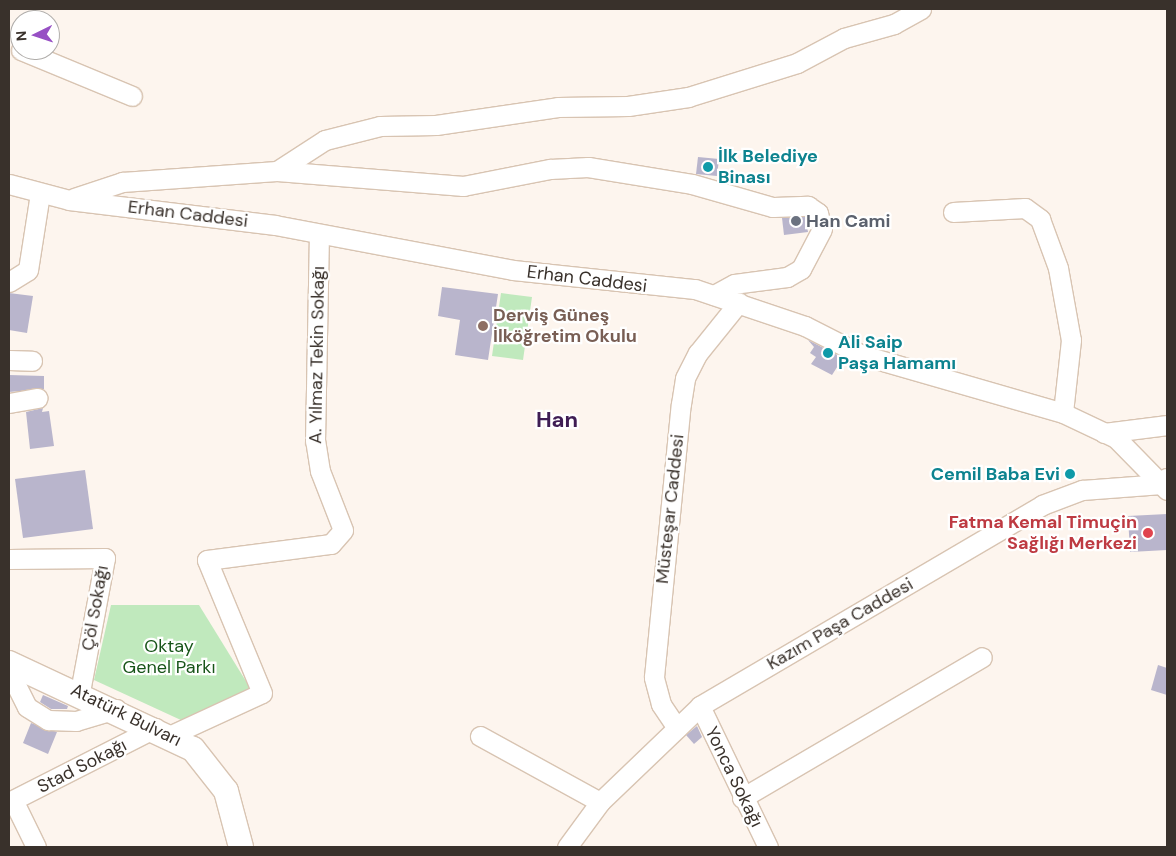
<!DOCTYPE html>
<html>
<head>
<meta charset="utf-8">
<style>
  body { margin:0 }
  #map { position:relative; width:1176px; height:856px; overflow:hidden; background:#fdf5ee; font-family:"DM Sans",sans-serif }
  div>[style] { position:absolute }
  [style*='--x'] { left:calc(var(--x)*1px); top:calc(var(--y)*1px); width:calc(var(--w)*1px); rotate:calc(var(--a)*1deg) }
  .green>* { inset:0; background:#c0e9bd }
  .building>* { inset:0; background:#b9b5cc }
  .roads { filter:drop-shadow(1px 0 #d8c4b2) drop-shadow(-1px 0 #d8c4b2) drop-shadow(0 1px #d8c4b2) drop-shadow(0 -1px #d8c4b2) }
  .minor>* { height:19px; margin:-9.5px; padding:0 9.5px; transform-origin:9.5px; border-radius:9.5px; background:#fff }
  .major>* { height:24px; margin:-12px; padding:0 12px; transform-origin:12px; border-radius:12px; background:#fff }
  .dots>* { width:14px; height:14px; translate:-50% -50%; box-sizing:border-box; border:2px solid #fff; border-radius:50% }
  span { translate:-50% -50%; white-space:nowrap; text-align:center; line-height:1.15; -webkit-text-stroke:4.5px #fff; paint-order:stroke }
  .culture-label { font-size:18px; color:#0d838f; font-weight:700 }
  .left { translate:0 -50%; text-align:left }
  .right { translate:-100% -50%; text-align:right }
  .street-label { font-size:18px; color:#39312b }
  .worship-label { font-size:18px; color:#5b616d; font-weight:700 }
  .education-label { font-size:18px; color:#785e54; font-weight:700 }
  .health-label { font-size:18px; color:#be3a42; font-weight:700 }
  .park-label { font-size:18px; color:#175418 }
  .district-label { font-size:22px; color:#3f1d54; font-weight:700 }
  .frame { position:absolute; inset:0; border:10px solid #39312b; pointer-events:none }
  .north { position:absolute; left:10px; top:10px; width:50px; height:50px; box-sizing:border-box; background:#fff; border:1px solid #b0adaa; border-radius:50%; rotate:266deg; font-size:14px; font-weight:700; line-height:20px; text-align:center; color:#39312b }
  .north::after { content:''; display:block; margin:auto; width:18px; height:22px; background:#9750c4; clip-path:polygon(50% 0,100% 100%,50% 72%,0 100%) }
</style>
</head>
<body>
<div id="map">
  <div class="green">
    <div style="clip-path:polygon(501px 293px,532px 297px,523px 360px,492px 356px)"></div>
    <div style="clip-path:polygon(111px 605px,199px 605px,252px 691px,183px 721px,94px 680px)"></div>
  </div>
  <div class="building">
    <div style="clip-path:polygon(698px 157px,719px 159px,717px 176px,696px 174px)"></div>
    <div style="clip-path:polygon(805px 217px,808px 232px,784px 235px,782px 218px)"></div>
    <div style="clip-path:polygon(442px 287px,498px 294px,488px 360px,455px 355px,460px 320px,438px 316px)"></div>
    <div style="clip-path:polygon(9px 293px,33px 296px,27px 333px,9px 330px)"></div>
    <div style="clip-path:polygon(808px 340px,843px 358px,832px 375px,811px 364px,816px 357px,810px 353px,814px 347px)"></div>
    <div style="clip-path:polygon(9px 375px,44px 376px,44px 389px,9px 392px)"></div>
    <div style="clip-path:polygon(43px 408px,42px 412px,49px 411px,54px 446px,30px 449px,26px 412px)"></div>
    <div style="clip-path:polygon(85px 470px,93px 529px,23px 538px,15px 479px)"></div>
    <div style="clip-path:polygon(1167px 514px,1167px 550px,1130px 552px,1128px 516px)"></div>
    <div style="clip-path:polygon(1158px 665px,1167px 668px,1167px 695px,1151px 690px)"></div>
    <div style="clip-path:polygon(43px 695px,68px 706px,67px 709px,51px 709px,40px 702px)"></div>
    <div style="clip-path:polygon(31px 723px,57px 732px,48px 754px,23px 743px)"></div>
    <div style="clip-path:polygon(697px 726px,702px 737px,694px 744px,686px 735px)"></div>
  </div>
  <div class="roads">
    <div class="minor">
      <div style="--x:21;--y:50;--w:120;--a:22.5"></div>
      <div style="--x:277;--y:171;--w:57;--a:-32.9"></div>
      <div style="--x:325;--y:140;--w:57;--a:-14.3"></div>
      <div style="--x:380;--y:126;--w:56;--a:-1"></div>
      <div style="--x:436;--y:125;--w:123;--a:-8.4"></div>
      <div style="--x:558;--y:107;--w:70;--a:-0.8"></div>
      <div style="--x:628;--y:106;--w:61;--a:-8.5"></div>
      <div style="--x:688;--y:97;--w:114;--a:-17.3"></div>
      <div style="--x:797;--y:63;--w:53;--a:-28"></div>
      <div style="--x:844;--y:38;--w:52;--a:-15.6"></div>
      <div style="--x:894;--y:24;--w:31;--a:-29"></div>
      <div style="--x:9;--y:184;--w:62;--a:14.9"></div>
      <div style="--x:69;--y:200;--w:208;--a:6.9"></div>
      <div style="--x:275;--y:225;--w:242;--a:10.7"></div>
      <div style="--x:513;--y:270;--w:183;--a:6"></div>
      <div style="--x:695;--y:289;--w:116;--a:18.6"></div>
      <div style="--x:805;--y:326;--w:64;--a:27"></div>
      <div style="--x:862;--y:355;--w:209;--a:16.1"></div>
      <div style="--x:1063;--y:413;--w:59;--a:25.3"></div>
      <div style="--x:1116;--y:438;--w:73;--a:45.6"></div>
      <div style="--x:74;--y:198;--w:51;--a:-18.4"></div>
      <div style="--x:122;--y:182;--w:155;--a:-4.1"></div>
      <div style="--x:277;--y:171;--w:187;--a:4.6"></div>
      <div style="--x:463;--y:186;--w:89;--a:-11.1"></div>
      <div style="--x:550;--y:169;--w:38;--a:-3"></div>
      <div style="--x:588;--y:167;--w:105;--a:9.3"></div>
      <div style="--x:692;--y:184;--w:84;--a:15.9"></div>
      <div style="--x:773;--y:207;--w:35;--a:-2"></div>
      <div style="--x:808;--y:206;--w:12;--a:35"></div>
      <div style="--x:818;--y:213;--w:16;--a:76"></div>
      <div style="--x:822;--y:229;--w:45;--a:117.7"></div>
      <div style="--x:801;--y:269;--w:16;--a:150"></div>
      <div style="--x:787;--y:277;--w:53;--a:172.5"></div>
      <div style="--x:734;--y:284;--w:23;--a:151"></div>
      <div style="--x:953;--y:212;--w:72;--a:-3.2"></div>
      <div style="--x:1025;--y:208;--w:19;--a:36"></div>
      <div style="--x:1040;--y:219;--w:52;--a:69.8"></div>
      <div style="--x:1058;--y:268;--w:73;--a:79.8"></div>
      <div style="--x:1071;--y:340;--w:73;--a:96.3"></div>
      <div style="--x:9;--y:282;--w:22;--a:-32"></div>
      <div style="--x:28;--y:270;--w:78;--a:-81.1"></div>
      <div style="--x:9;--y:360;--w:23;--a:2"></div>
      <div style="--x:9;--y:403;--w:29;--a:-10"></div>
      <div style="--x:1104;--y:433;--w:64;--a:-7.2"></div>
      <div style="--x:9;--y:559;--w:96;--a:-0.6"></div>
      <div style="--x:105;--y:558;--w:136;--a:100.6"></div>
      <div style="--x:9;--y:671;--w:40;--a:63.4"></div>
      <div style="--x:27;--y:707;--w:25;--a:32"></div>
      <div style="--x:48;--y:720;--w:28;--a:2"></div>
      <div style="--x:76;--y:721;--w:42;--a:-16.7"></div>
      <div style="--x:700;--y:706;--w:157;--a:64.3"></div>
      <div style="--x:677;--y:728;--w:29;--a:-124"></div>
      <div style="--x:661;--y:704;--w:28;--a:-105"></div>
      <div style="--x:654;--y:677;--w:274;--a:-84.4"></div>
      <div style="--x:681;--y:404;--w:26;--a:-81"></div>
      <div style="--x:685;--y:378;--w:28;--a:-63"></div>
      <div style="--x:698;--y:353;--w:65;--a:-51.2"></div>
      <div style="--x:171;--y:735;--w:100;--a:-24.8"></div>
      <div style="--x:262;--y:693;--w:144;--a:-112.5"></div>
      <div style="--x:207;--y:560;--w:125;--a:-7.4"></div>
      <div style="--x:331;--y:544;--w:18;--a:-49"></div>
      <div style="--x:343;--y:530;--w:63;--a:-111.3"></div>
      <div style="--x:320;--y:471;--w:30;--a:-99"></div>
      <div style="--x:315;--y:441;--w:206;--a:-88.9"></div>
      <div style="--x:480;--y:736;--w:137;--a:28.8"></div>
      <div style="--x:742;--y:798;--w:278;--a:-30.4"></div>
      <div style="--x:9;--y:802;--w:164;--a:-26.9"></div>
      <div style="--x:14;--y:802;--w:50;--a:63.9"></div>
      <div style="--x:567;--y:847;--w:56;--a:-53.7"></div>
      <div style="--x:600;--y:802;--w:139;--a:-43.8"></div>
      <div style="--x:700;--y:706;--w:397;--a:-30.4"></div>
      <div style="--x:1042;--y:505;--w:43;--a:-20.6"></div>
      <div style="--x:1082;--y:490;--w:80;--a:-4.3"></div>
      <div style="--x:1162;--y:484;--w:7;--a:-56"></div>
    </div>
    <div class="major">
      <div style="--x:9;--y:663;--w:203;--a:25.1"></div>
      <div style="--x:193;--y:749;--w:53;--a:51.8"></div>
      <div style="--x:226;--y:791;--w:58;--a:75"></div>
    </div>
  </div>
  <div class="dots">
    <div style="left:708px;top:167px;background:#0f9aa8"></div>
    <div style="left:796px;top:221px;background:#6b7280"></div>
    <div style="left:483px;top:326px;background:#8d6e63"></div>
    <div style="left:828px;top:353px;background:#0f9aa8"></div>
    <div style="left:1070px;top:474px;background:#0f9aa8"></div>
    <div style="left:1148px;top:533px;background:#e0444e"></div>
  </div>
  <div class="culture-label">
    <span class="left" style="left:718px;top:167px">İlk Belediye<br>Binası</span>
    <span class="left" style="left:838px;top:353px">Ali Saip<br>Paşa Hamamı</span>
    <span class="right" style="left:1060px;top:474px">Cemil Baba Evi</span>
  </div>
  <div class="street-label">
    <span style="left:188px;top:214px;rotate:7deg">Erhan Caddesi</span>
    <span style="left:587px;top:279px;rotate:7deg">Erhan Caddesi</span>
    <span style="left:317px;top:355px;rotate:-89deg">A. Yılmaz Tekin Sokağı</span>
    <span style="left:670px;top:509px;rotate:-84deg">Müsteşar Caddesi</span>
    <span style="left:95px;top:608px;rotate:-80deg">Çöl Sokağı</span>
    <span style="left:840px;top:624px;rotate:-30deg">Kazım Paşa Caddesi</span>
    <span style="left:126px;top:715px;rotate:26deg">Atatürk Bulvarı</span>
    <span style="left:82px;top:766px;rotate:-27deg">Stad Sokağı</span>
    <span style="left:734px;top:777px;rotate:64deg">Yonca Sokağı</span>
  </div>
  <div class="worship-label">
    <span class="left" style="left:806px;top:221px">Han Cami</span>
  </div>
  <div class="education-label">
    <span class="left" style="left:493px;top:326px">Derviş Güneş<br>İlköğretim Okulu</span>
  </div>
  <div class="health-label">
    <span class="right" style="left:1137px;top:533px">Fatma Kemal Timuçin<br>Sağlığı Merkezi</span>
  </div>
  <div class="park-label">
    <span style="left:169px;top:657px">Oktay<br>Genel Parkı</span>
  </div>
  <div class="district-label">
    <span style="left:557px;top:420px">Han</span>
  </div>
  <div class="frame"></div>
  <div class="north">N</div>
</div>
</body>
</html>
